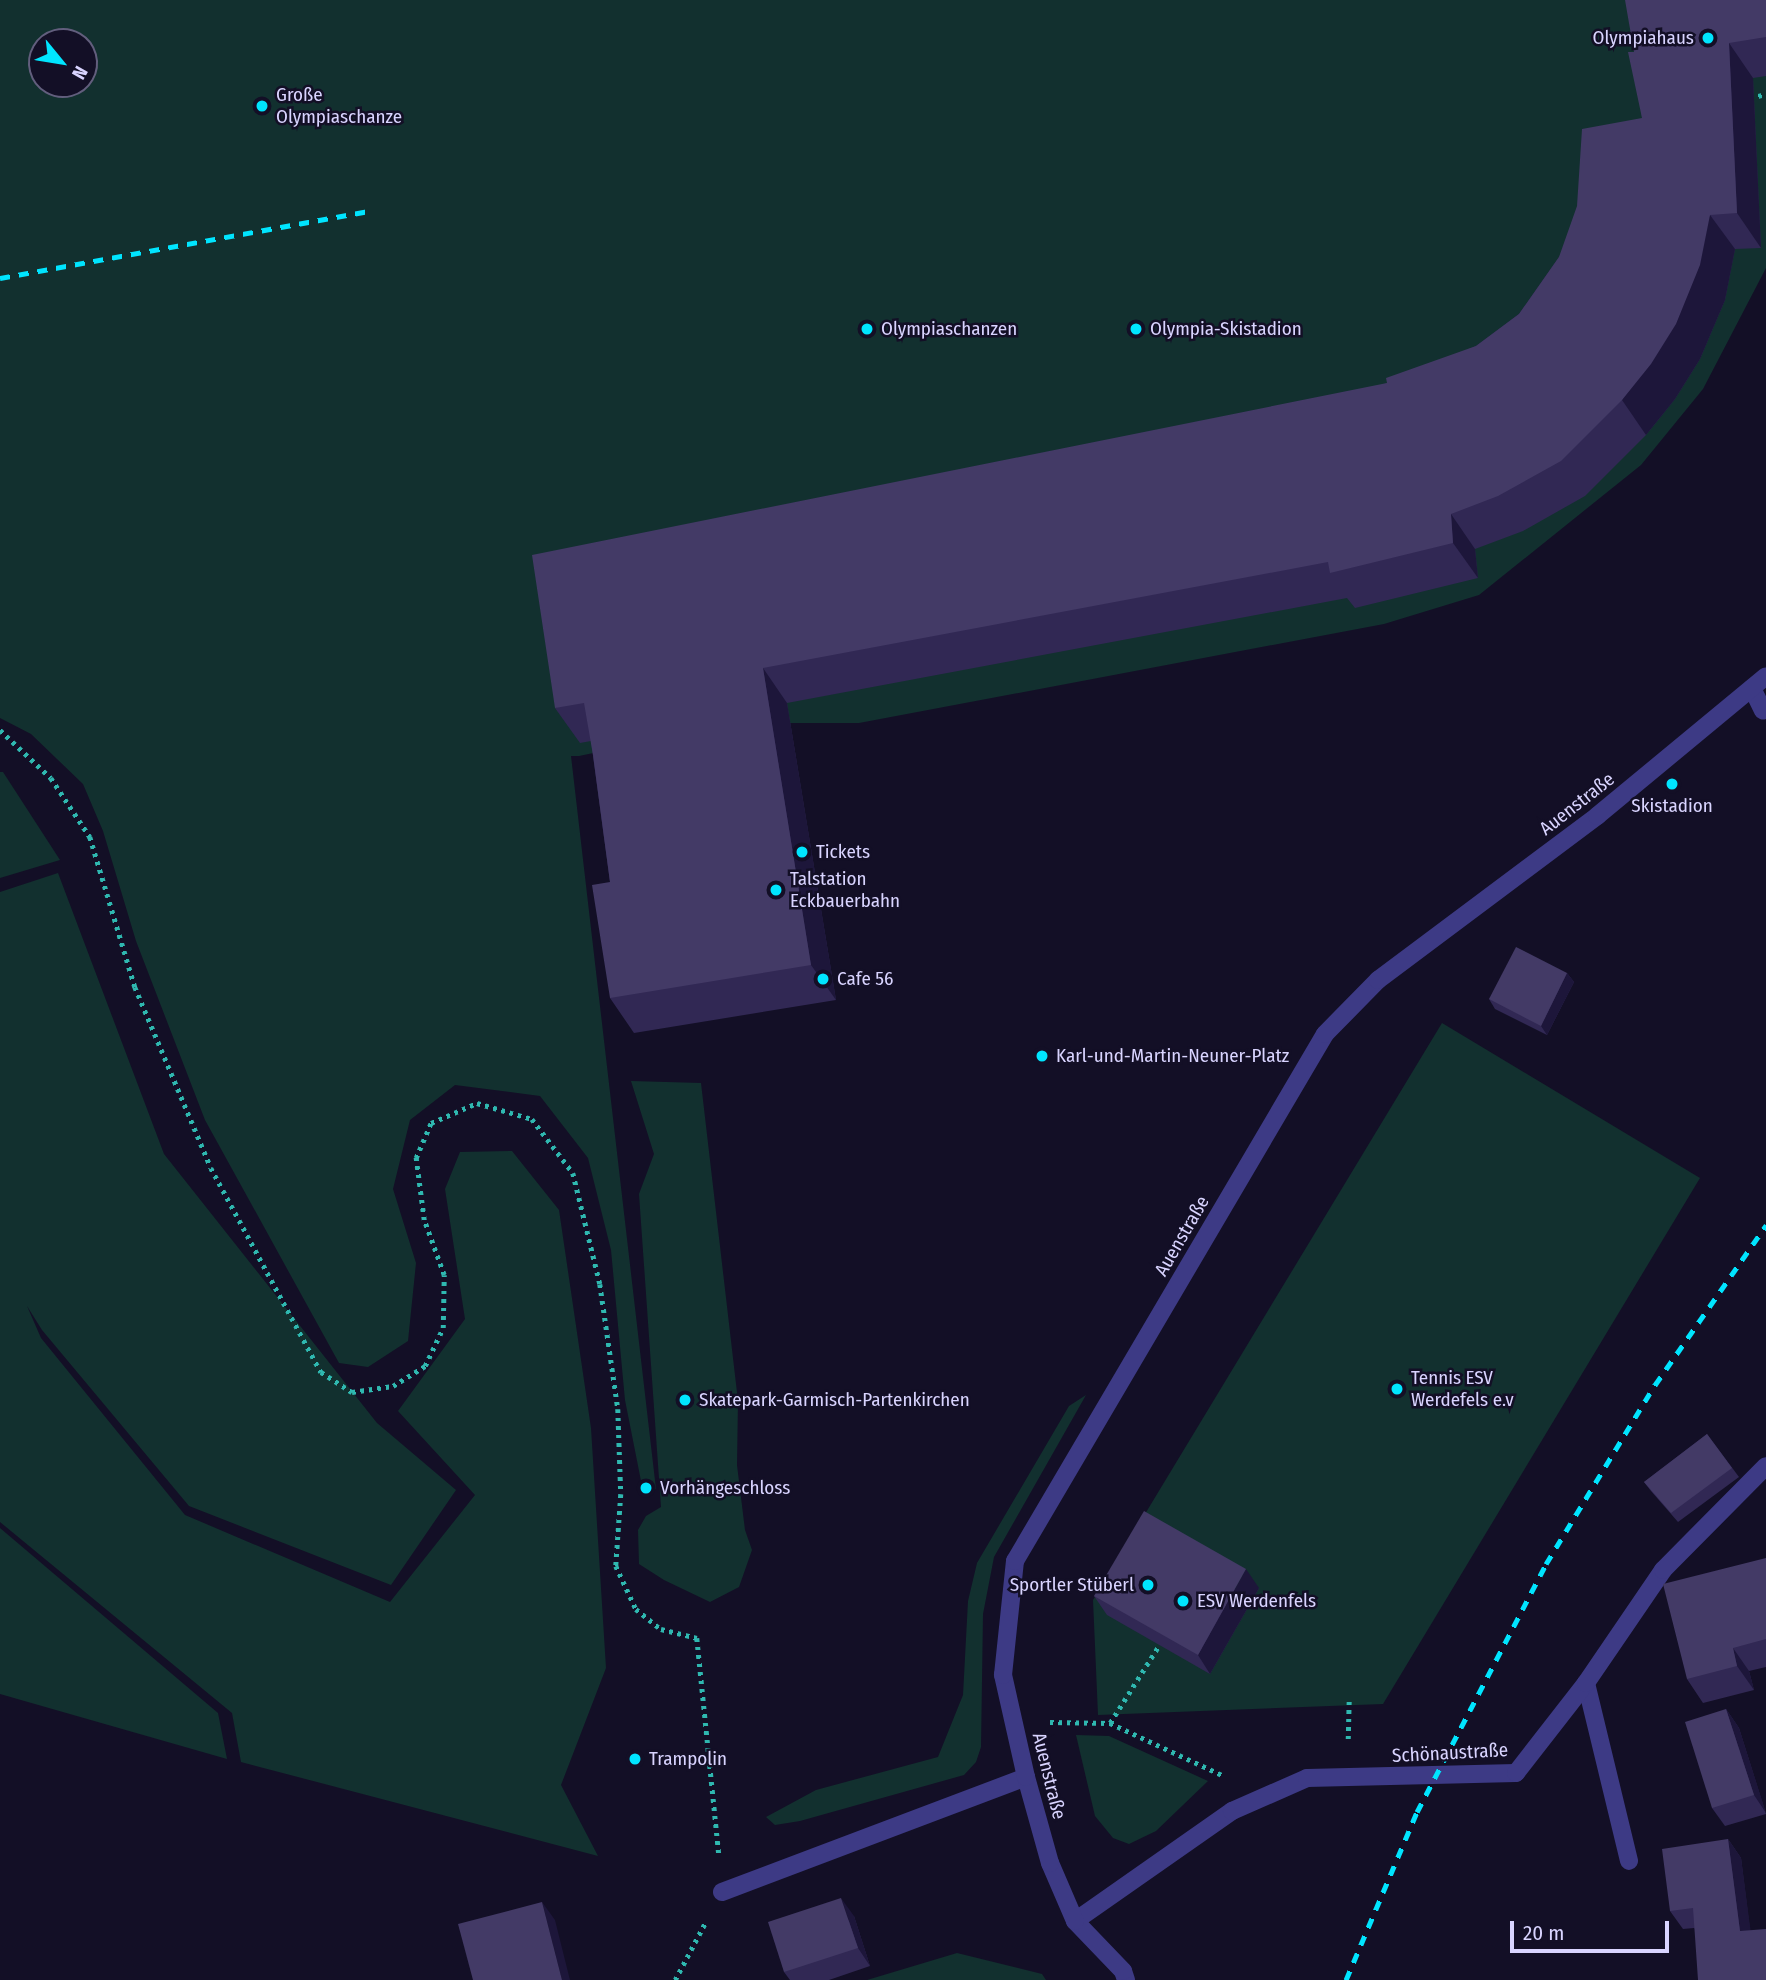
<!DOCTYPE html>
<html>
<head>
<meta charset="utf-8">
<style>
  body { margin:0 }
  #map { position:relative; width:1766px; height:1980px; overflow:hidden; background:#130f26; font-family:"Fira Sans Condensed",sans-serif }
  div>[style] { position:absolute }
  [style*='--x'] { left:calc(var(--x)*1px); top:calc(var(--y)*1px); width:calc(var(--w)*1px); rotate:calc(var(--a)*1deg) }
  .green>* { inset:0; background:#12302f }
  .path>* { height:4.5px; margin-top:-2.25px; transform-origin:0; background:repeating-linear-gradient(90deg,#2fb8b0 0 3.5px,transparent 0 8.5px) }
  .service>* { height:18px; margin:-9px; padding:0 9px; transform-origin:9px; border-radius:9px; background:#3d3a85 }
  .minor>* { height:18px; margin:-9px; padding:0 9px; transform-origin:9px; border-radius:9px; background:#3d3a85 }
  .rail>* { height:5px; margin-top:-2.5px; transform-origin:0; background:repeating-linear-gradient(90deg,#00e5ff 0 10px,transparent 0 19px) }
  .wall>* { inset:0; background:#312854 }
  .shaded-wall>* { inset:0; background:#1d163a }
  .building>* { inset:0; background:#433a66 }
  .dots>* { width:19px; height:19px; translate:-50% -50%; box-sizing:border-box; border:4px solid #130f26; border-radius:50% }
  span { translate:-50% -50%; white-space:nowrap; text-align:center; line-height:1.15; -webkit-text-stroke:5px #130f26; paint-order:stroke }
  .poi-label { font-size:19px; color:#d9d4ff }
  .right { translate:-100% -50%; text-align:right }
  .left { translate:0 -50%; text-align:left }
  .street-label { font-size:19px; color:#d9d4ff }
  .north { position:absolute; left:28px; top:28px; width:70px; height:70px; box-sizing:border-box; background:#130f26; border:2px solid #625e7d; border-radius:50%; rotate:120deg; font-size:19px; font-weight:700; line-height:28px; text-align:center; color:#d9d4ff }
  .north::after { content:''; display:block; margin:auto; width:24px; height:32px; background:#00e5ff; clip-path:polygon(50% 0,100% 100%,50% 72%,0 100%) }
  .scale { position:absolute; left:1510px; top:1921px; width:159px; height:32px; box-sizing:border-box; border:4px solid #d9d4ff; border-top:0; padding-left:9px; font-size:21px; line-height:24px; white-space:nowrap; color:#d9d4ff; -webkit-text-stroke:5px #130f26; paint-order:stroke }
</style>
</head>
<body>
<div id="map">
  <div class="green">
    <div style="clip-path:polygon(evenodd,0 0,1766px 0,1766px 268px,1703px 389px,1641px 465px,1479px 595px,1384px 624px,859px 723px,737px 723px,579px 756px,571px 756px,656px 1489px,643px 1491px,625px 1400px,611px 1250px,588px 1158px,540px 1096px,455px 1085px,410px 1120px,393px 1189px,416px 1263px,408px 1341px,368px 1367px,339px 1363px,205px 1120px,136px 941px,103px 831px,83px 784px,31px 734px,0 718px,0 0,42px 42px,84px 42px,84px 84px,42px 84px,42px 42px)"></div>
    <div style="clip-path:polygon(0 772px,3px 772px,60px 860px,0 878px)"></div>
    <div style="clip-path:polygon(58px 873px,164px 1154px,377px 1423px,456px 1490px,391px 1585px,189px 1506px,42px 1330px,27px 1306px,41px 1338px,185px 1515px,390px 1602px,475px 1495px,398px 1411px,465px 1319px,445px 1189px,460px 1152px,512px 1151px,559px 1210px,591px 1428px,606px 1668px,561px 1785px,598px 1856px,241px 1762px,232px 1713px,0 1522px,0 892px)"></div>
    <div style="clip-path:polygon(1442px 1023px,1700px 1178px,1383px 1704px,1098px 1715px,1093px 1600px)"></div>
    <div style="clip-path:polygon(631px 1081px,701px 1083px,738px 1401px,737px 1465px,745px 1530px,752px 1550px,739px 1587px,710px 1602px,664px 1580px,639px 1564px,638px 1530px,646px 1516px,661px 1507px,639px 1194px,654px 1154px)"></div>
    <div style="clip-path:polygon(1086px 1395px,994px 1557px,983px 1614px,981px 1747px,976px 1762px,964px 1775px,800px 1821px,775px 1825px,766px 1817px,816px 1790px,938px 1757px,963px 1695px,968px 1601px,977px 1563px,1069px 1406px)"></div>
    <div style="clip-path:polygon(0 1528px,218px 1713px,227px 1759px,0 1694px)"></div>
    <div style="clip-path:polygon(1076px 1735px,1109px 1736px,1208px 1781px,1156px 1831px,1129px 1844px,1113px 1838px,1095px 1816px)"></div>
    <div style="clip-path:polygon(957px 1953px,1042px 1974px,1046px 1980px,867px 1980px)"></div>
  </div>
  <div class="path">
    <div style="--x:1750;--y:98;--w:16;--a:-14"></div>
    <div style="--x:0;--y:730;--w:70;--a:43.3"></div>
    <div style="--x:51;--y:778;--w:71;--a:56.5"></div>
    <div style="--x:90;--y:837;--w:157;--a:73.3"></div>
    <div style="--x:135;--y:987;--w:196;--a:67.2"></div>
    <div style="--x:211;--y:1168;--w:232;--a:61.7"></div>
    <div style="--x:321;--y:1372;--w:37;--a:33"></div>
    <div style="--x:352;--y:1392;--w:41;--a:-8.3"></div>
    <div style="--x:393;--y:1386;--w:38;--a:-32"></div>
    <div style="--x:425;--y:1366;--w:42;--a:-64.7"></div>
    <div style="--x:443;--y:1328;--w:53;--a:-88.9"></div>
    <div style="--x:444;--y:1275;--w:59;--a:-110"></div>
    <div style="--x:424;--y:1220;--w:63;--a:-97.4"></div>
    <div style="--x:416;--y:1158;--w:38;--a:-67"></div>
    <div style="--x:431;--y:1123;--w:50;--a:-23.5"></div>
    <div style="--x:477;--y:1103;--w:57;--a:16.2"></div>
    <div style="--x:532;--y:1119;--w:68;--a:52.8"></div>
    <div style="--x:573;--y:1173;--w:114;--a:76.3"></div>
    <div style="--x:600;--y:1284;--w:126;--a:81.8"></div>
    <div style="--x:618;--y:1409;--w:85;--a:88"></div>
    <div style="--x:621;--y:1494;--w:72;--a:94"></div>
    <div style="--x:616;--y:1566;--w:47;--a:65.1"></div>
    <div style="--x:636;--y:1609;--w:32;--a:39"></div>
    <div style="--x:661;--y:1629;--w:37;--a:14"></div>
    <div style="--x:697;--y:1638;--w:219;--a:84.2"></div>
    <div style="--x:1050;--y:1722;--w:60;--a:1"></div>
    <div style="--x:1110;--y:1723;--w:123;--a:24.9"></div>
    <div style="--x:1110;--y:1723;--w:93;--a:-57.7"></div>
    <div style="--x:1348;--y:1739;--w:42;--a:-88.6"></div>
    <div style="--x:675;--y:1980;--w:64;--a:-62.2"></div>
  </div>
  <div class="service">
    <div style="--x:1752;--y:688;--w:25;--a:64"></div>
    <div style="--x:1586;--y:1683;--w:183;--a:76.4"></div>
    <div style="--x:722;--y:1892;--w:325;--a:-20.7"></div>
  </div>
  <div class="minor">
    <div style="--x:1075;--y:1921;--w:192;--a:-35"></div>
    <div style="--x:1232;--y:1811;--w:82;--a:-23.7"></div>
    <div style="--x:1307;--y:1778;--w:209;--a:-1.4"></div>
    <div style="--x:1516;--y:1773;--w:114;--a:-52.1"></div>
    <div style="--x:1586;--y:1683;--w:137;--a:-55.7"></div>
    <div style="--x:1663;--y:1570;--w:146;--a:-45.3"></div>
    <div style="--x:1126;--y:1980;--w:9;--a:-108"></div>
    <div style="--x:1123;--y:1971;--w:69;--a:-133.8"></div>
    <div style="--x:1075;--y:1921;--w:63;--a:-113.3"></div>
    <div style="--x:1050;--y:1863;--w:89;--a:-105.6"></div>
    <div style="--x:1026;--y:1777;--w:105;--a:-102.7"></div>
    <div style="--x:1003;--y:1675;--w:115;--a:-84"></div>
    <div style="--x:1015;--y:1561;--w:611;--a:-59.53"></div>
    <div style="--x:1325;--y:1034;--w:76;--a:-45.5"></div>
    <div style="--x:1378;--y:980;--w:274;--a:-36.8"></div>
    <div style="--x:1597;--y:816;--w:219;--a:-39.6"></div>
  </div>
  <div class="rail">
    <div style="--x:0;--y:278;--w:375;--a:-10.3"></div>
    <div style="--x:1346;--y:1980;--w:182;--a:-67.1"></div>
    <div style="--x:1417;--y:1812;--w:280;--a:-62.5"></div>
    <div style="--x:1546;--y:1564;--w:210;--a:-58.7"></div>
    <div style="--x:1655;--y:1385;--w:195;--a:-55.2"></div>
  </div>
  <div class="wall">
    <div style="clip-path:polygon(1766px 0,1766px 76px,1753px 78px,1761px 248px,1735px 249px,1725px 300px,1700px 359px,1675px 399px,1646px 435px,1585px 496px,1523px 531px,1475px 549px,1478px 578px,1355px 608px,1347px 598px,787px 703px,836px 1000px,634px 1033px,610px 998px,610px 882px,591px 741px,580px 743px,555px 708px,1387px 383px,1476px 346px,1519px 314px,1559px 257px,1642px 118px,1634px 52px)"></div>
    <div style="clip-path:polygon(1567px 973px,1574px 982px,1547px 1035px,1495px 1009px,1489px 999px)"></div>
    <div style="clip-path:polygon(1707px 1434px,1739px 1477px,1678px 1522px,1651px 1491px,1644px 1482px)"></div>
    <div style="clip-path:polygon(1766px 1558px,1766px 1667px,1749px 1671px,1754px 1690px,1703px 1703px,1687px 1679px)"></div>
    <div style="clip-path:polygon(1259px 1588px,1210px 1674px,1107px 1615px,1094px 1596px)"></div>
    <div style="clip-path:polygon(1726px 1709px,1739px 1728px,1766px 1814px,1725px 1826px,1712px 1808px)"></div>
    <div style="clip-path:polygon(1728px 1839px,1741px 1858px,1750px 1930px,1766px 1980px,1694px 1928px,1683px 1929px,1670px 1911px)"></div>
    <div style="clip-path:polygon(854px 1916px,870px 1966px,829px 1980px,790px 1980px,784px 1972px)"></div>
  </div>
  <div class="shaded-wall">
    <div style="clip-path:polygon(1729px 43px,1753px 78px,1761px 248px,1737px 213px)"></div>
    <div style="clip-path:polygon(1710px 215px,1735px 249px,1725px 300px,1700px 359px,1675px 399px,1646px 435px,1622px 400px)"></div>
    <div style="clip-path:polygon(1451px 514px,1475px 549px,1478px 578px,1453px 543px)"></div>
    <div style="clip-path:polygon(763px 668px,787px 703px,836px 1000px,811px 965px)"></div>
    <div style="clip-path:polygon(1567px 973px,1574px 982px,1547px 1035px,1541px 1026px)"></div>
    <div style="clip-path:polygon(1246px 1569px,1259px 1588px,1210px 1674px,1198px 1655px)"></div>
    <div style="clip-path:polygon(1733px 1648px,1749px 1671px,1754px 1690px,1737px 1666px)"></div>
    <div style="clip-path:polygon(1726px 1709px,1739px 1728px,1766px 1813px,1754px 1795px)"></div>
    <div style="clip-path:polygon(1728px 1839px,1741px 1858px,1753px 1949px,1740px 1931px)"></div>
    <div style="clip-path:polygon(841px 1898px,854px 1916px,870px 1966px,858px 1948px)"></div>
    <div style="clip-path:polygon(542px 1902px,555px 1920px,570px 1980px,562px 1980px)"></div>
  </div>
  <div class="building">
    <div style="clip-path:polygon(1625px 0,1766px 0,1766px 37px,1729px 43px,1737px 213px,1710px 215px,1700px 265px,1676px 324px,1651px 364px,1622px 400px,1561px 461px,1498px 496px,1451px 514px,1453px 543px,1330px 573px,1328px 562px,763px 668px,811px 965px,610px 998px,592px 885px,610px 882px,593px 755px,584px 703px,555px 708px,532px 555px,1387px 383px,1386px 378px,1476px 346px,1519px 314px,1559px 257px,1577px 206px,1582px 129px,1642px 118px,1628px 52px,1634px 52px)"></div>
    <div style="clip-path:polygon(1516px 947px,1567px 973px,1541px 1026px,1489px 999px)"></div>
    <div style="clip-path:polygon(1707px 1434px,1732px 1468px,1671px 1513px,1644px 1482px)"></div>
    <div style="clip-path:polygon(1144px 1511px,1246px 1569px,1198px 1655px,1094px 1596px)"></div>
    <div style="clip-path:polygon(1766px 1558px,1766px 1639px,1733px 1648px,1737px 1666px,1687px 1679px,1663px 1584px)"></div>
    <div style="clip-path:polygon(1726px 1709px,1754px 1795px,1712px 1808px,1685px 1722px)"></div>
    <div style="clip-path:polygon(1728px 1839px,1740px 1931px,1766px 1929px,1766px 1980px,1698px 1980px,1693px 1908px,1670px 1911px,1662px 1849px)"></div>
    <div style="clip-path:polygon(841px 1898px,858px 1948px,784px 1972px,768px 1922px)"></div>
    <div style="clip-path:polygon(542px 1902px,562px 1980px,473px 1980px,458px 1924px)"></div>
  </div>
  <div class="dots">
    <div style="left:1708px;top:38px;background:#00e5ff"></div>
    <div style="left:262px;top:106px;background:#00e5ff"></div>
    <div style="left:867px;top:329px;background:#00e5ff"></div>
    <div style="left:1136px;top:329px;background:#00e5ff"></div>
    <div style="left:1672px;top:784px;background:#00e5ff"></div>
    <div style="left:802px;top:852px;background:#00e5ff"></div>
    <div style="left:776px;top:890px;background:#00e5ff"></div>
    <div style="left:823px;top:979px;background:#00e5ff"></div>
    <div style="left:1042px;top:1056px;background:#00e5ff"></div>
    <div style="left:1397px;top:1389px;background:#00e5ff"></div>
    <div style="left:685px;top:1400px;background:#00e5ff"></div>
    <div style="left:646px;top:1488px;background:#00e5ff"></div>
    <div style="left:1148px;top:1585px;background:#00e5ff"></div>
    <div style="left:1183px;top:1601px;background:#00e5ff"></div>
    <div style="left:635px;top:1759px;background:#00e5ff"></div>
  </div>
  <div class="poi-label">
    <span class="right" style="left:1694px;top:38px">Olympiahaus</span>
    <span class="left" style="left:276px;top:106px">Große<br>Olympiaschanze</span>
    <span class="left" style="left:881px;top:329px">Olympiaschanzen</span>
    <span class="left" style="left:1150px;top:329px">Olympia-Skistadion</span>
    <span style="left:1672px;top:806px">Skistadion</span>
    <span class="left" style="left:816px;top:852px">Tickets</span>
    <span class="left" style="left:790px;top:890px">Talstation<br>Eckbauerbahn</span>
    <span class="left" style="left:837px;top:979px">Cafe 56</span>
    <span class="left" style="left:1056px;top:1056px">Karl-und-Martin-Neuner-Platz</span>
    <span class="left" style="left:1411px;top:1389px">Tennis ESV<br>Werdefels e.v</span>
    <span class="left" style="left:699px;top:1400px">Skatepark-Garmisch-Partenkirchen</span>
    <span class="left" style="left:660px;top:1488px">Vorhängeschloss</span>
    <span class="right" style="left:1134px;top:1585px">Sportler Stüberl</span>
    <span class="left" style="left:1197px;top:1601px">ESV Werdenfels</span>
    <span class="left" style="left:649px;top:1759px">Trampolin</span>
  </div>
  <div class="street-label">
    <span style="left:1577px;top:804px;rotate:-38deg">Auenstraße</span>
    <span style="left:1182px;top:1236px;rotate:-60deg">Auenstraße</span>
    <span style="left:1450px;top:1753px;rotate:-3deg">Schönaustraße</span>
    <span style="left:1049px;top:1776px;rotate:76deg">Auenstraße</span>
  </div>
  <div class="north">N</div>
  <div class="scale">20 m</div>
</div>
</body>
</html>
